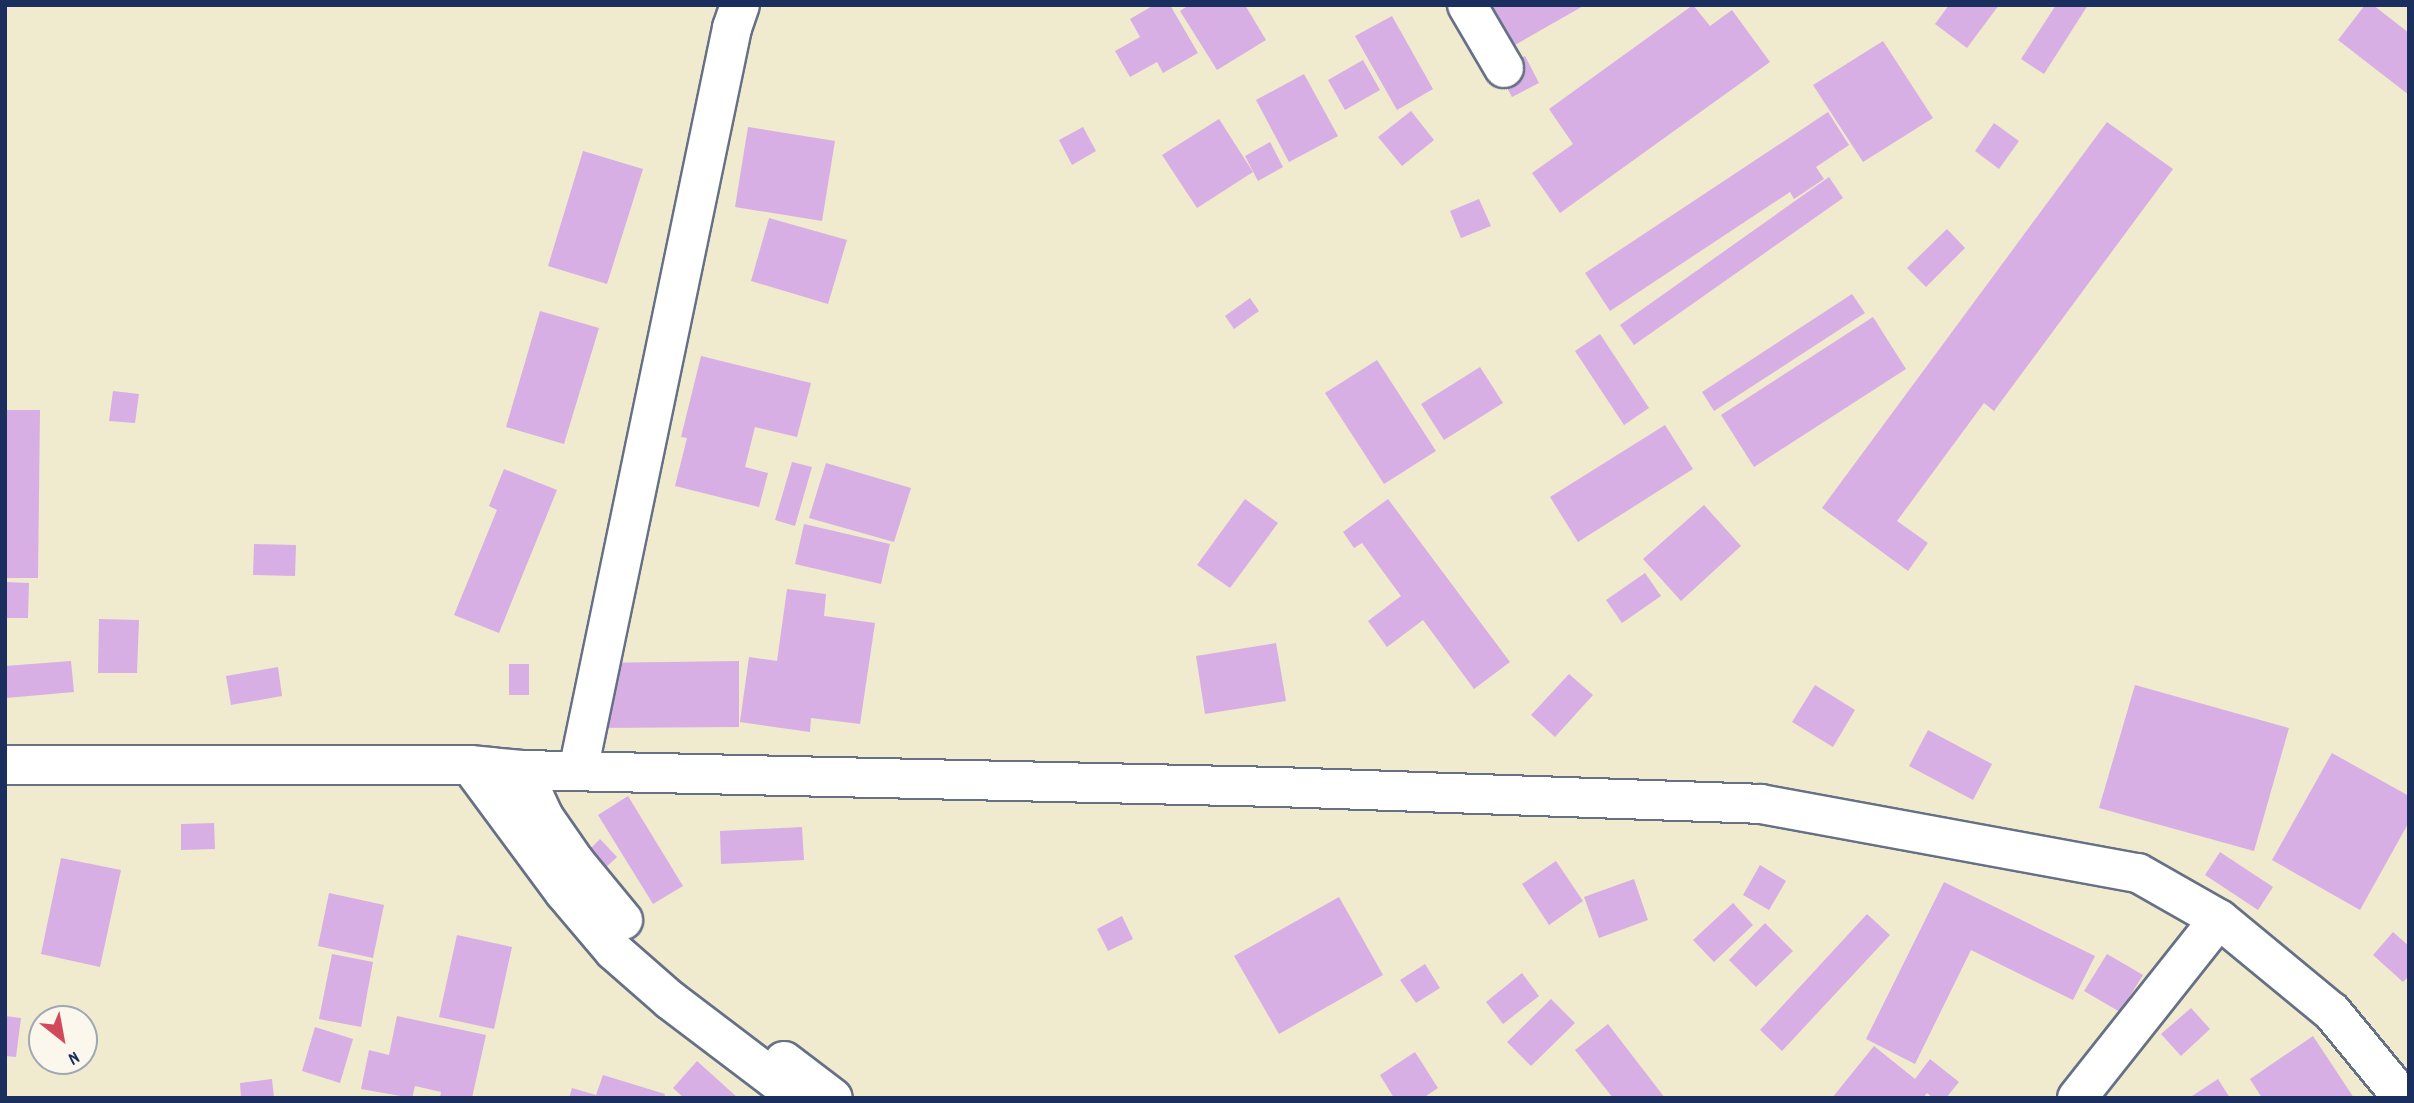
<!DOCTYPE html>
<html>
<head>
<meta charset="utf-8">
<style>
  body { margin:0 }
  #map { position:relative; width:2414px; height:1103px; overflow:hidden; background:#f0eacf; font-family:Dekko,sans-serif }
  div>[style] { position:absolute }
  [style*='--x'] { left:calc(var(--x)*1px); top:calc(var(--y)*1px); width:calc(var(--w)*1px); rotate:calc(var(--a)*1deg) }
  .building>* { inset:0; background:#d8afe4 }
  .roads { filter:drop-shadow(2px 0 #667086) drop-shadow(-2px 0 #667086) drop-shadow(0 2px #667086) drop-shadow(0 -2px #667086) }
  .minor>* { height:38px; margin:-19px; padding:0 19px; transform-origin:19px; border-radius:19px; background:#fff }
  span { translate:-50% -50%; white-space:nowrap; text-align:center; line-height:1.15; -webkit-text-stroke:5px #fbf7ec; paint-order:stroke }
  .frame { position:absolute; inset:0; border:7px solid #1b2f5e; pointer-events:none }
  .north { position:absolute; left:28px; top:1005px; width:70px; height:70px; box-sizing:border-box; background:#fbf7ec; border:2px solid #a1a7b3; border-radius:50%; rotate:149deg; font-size:19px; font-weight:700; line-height:28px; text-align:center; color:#1b2f5e }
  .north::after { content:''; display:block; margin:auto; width:24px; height:32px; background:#d1495b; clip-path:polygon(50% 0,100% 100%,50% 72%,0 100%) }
</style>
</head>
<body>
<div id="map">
  <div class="building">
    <div style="clip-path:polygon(1154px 5px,1170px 5px,1198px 53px,1163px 73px,1157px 62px,1130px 77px,1115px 51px,1140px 37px,1130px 19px)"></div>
    <div style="clip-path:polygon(1189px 5px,1245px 5px,1266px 40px,1217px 70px,1180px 11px)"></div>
    <div style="clip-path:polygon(1476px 5px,1585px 5px,1478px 66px,1451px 19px)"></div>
    <div style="clip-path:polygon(1693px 5px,1710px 26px,1732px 10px,1770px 62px,1560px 213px,1532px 173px,1573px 144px,1549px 109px)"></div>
    <div style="clip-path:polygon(1949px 5px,1999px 5px,1967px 48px,1935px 24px)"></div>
    <div style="clip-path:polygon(2056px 5px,2088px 5px,2044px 74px,2021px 59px)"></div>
    <div style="clip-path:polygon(2365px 5px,2373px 5px,2409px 33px,2409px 95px,2338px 40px)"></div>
    <div style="clip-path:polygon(1392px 16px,1433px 89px,1397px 110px,1355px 36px)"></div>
    <div style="clip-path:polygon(1883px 41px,1933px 118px,1863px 162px,1813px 85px)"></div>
    <div style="clip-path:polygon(1525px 56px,1539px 83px,1512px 97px,1498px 71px)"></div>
    <div style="clip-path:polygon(1363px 60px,1380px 90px,1345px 110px,1328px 80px)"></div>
    <div style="clip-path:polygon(1304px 74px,1338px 136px,1289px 162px,1256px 100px)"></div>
    <div style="clip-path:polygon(1411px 111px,1434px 140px,1402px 166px,1378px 137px)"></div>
    <div style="clip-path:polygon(1828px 112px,1849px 145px,1816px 167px,1824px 179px,1794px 199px,1790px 192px,1610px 311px,1585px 273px)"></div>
    <div style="clip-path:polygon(1219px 119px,1253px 172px,1197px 208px,1162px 155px)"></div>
    <div style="clip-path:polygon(2107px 122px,2173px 169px,1994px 411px,1984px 403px,1897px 521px,1928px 543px,1908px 571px,1822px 508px)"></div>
    <div style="clip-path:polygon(1994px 123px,2019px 141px,1999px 169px,1975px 151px)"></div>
    <div style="clip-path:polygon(748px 127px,835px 141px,822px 221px,735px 207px)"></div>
    <div style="clip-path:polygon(1083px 127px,1096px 151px,1072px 165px,1059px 140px)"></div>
    <div style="clip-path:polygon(1270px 142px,1283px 167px,1258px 181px,1245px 156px)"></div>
    <div style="clip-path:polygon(583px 151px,643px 169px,607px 284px,548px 266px)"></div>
    <div style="clip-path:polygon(1829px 177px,1843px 198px,1634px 345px,1620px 325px)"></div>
    <div style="clip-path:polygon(1479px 199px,1491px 226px,1461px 238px,1450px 211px)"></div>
    <div style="clip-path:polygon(769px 218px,847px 240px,828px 304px,751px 281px)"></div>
    <div style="clip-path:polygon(1947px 229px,1965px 248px,1926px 287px,1907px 268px)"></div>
    <div style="clip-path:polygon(1852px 294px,1865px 313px,1714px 411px,1702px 392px)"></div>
    <div style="clip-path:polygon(1250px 298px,1259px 311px,1234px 329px,1225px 316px)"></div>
    <div style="clip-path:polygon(540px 311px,599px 328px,564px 444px,506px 427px)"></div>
    <div style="clip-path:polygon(1873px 317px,1906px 369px,1754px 467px,1721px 415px)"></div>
    <div style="clip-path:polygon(1600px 334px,1649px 408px,1624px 425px,1575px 351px)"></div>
    <div style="clip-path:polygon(701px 356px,811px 383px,797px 437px,755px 427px,745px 467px,768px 473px,759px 507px,675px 486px,687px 438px,681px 437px)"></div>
    <div style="clip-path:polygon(1377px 360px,1436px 451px,1384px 484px,1325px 393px)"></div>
    <div style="clip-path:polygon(1480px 367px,1503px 403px,1444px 440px,1421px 404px)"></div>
    <div style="clip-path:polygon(113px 391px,139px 394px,135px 423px,109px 421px)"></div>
    <div style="clip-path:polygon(5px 410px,40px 410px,38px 578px,5px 578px)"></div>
    <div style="clip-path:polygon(1665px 425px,1693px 469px,1578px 542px,1550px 497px)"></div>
    <div style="clip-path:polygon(792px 462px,812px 467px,795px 526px,775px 520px)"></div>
    <div style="clip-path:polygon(826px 463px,911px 488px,894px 542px,809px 518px)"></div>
    <div style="clip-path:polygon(504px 469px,557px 490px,499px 633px,454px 615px,497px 510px,489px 506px)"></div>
    <div style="clip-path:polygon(1245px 499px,1278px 523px,1230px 588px,1197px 565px)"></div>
    <div style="clip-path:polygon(1388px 499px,1510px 662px,1474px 689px,1423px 620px,1387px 647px,1368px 621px,1401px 596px,1362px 543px,1354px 548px,1343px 532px)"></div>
    <div style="clip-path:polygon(1704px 505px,1741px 546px,1681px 601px,1643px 559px)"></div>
    <div style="clip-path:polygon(804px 524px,890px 544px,881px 584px,795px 564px)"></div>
    <div style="clip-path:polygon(254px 544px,296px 545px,295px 576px,253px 575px)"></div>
    <div style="clip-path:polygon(1645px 573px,1661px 596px,1622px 623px,1606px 600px)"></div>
    <div style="clip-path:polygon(5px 582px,29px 583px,28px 618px,5px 618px)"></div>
    <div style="clip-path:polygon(787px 589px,826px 594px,824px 616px,875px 623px,860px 724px,811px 718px,810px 732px,740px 722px,749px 657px,777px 661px)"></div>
    <div style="clip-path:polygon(99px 619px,139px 620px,137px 673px,98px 673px)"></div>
    <div style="clip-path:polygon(1276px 643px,1286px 701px,1205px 714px,1196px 656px)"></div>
    <div style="clip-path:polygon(71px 661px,74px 692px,6px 698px,5px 666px)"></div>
    <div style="clip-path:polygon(739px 661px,739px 727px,592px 728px,591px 663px)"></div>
    <div style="clip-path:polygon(509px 664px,529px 664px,529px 695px,509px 695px)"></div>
    <div style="clip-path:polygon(278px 667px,282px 696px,231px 705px,226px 676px)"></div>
    <div style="clip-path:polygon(1569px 674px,1593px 695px,1555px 737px,1531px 715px)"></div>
    <div style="clip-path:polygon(1815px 685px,1855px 710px,1833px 747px,1792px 722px)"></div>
    <div style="clip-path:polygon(2135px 685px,2289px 728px,2254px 851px,2099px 808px)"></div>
    <div style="clip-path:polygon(1928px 730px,1992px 764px,1973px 800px,1909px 766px)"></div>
    <div style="clip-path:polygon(2332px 753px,2409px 796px,2409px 822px,2360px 910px,2272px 860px)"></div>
    <div style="clip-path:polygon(628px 796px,683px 886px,653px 904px,598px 815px)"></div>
    <div style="clip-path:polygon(214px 823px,215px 849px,181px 850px,181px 824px)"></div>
    <div style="clip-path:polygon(802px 827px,804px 860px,721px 864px,720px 831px)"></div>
    <div style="clip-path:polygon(600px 839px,617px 857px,601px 872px,584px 855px)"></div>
    <div style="clip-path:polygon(2220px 852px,2273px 887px,2258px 910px,2205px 875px)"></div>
    <div style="clip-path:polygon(61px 858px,121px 870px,100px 967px,41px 954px)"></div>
    <div style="clip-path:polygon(1556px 861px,1583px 901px,1549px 925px,1522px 884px)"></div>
    <div style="clip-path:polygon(1760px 865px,1786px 881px,1769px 910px,1743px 895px)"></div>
    <div style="clip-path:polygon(1634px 879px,1648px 920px,1599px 938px,1584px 897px)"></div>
    <div style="clip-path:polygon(1944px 882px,2095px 956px,2073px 1000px,1971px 950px,1915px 1064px,1866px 1039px)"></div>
    <div style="clip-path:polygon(329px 893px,384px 905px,373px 958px,318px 946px)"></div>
    <div style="clip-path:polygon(1339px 897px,1383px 975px,1279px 1034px,1234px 956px)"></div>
    <div style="clip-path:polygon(1733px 903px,1753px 925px,1714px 962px,1693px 940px)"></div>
    <div style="clip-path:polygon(1867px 914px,1890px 935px,1782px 1051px,1760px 1030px)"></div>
    <div style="clip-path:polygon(1122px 916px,1133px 939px,1108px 951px,1097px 929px)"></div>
    <div style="clip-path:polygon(1765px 923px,1793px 951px,1756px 987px,1729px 960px)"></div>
    <div style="clip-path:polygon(2393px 932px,2409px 946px,2409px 976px,2403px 982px,2373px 955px)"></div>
    <div style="clip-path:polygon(457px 935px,512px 947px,494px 1029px,439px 1017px)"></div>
    <div style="clip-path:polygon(332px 954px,373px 962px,361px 1027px,319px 1019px)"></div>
    <div style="clip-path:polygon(2107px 954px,2143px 975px,2120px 1012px,2084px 991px)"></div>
    <div style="clip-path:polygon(1425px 964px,1440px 988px,1416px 1003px,1400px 980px)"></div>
    <div style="clip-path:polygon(1522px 973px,1539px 996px,1503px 1024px,1486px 1002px)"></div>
    <div style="clip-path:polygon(1551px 999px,1575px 1023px,1531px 1066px,1507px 1042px)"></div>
    <div style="clip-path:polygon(2191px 1008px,2210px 1029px,2181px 1056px,2161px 1034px)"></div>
    <div style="clip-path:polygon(5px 1016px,21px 1018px,16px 1057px,5px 1056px)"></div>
    <div style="clip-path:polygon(397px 1016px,486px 1035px,472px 1098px,440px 1098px,441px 1092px,415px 1086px,412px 1098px,361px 1089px,369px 1050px,389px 1055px)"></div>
    <div style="clip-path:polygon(1608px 1024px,1665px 1098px,1613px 1098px,1575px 1050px)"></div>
    <div style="clip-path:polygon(315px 1027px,353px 1039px,340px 1083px,302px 1071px)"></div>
    <div style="clip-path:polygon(2313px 1036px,2354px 1098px,2262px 1098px,2250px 1079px)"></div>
    <div style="clip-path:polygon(1874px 1046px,1915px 1079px,1930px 1059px,1959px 1082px,1946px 1098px,1933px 1098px,1927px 1093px,1923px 1098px,1832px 1098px)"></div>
    <div style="clip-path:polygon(1415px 1052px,1438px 1088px,1423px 1098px,1394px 1098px,1380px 1075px)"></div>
    <div style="clip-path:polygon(697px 1061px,738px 1098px,684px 1098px,673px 1088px)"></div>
    <div style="clip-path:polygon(603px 1075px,665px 1094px,664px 1098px,569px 1098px,572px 1088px,596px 1095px)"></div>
    <div style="clip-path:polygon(272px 1079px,274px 1098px,241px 1098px,240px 1083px)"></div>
    <div style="clip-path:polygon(2218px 1079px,2230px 1098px,2189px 1098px)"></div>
  </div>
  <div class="roads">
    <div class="minor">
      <div style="--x:1467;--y:5;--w:73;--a:59.6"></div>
      <div style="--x:5;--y:765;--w:465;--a:0"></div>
      <div style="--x:470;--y:765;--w:52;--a:5.5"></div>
      <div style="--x:522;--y:770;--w:756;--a:1.29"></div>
      <div style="--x:1278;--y:787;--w:483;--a:2"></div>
      <div style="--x:1761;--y:804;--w:383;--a:10.4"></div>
      <div style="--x:2138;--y:873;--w:93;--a:29.6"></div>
      <div style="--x:2219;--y:919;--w:146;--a:39.5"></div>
      <div style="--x:2332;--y:1012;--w:112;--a:50.5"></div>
      <div style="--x:470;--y:765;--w:158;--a:53.5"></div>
      <div style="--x:564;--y:892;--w:77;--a:49.7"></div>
      <div style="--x:614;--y:951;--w:74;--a:41.2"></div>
      <div style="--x:670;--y:1000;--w:162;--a:37.2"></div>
      <div style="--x:522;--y:770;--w:52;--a:64.9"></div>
      <div style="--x:544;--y:817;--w:56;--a:55.2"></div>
      <div style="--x:576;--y:863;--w:74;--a:50.5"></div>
      <div style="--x:578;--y:771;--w:759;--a:-78.29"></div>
      <div style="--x:732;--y:28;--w:24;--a:-71"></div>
      <div style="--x:784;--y:1061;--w:61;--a:37.1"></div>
      <div style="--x:2077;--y:1098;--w:228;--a:-51.6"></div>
    </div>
  </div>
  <div class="frame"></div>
  <div class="north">N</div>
</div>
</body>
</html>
